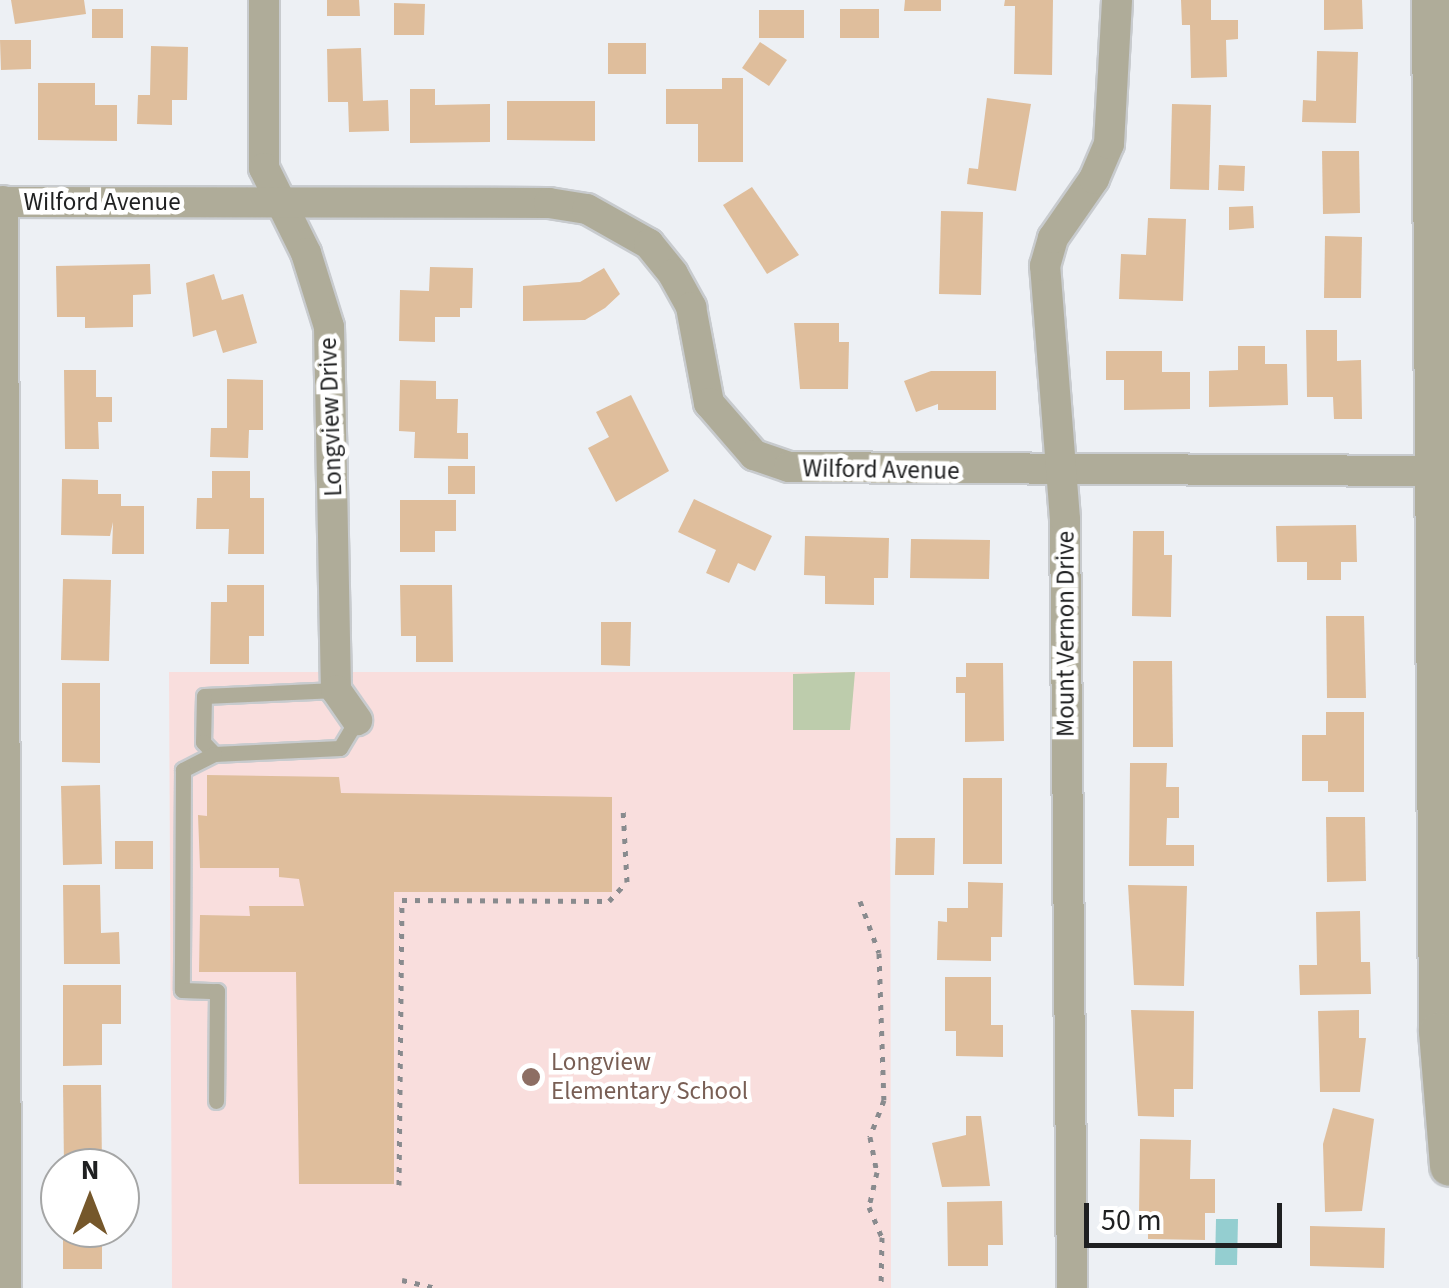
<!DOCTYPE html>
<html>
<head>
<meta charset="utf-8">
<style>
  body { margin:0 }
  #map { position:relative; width:1449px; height:1288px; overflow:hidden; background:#edf0f4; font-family:"Source Sans 3",sans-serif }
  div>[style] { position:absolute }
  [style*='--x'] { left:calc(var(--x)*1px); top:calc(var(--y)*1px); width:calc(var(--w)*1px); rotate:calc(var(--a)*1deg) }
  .education>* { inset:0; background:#f9dedd }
  .green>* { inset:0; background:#bdccac }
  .water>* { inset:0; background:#94ced0 }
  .building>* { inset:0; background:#dfbe9c }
  .path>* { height:5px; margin-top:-2.5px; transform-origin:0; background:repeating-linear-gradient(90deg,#898b8e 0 5px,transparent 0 13px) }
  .roads { filter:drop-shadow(2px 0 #c8cbce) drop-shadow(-2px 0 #c8cbce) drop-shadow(0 2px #c8cbce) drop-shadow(0 -2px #c8cbce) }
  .service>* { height:15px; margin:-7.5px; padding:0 7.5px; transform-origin:7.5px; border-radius:7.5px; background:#afac99 }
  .minor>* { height:30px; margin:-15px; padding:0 15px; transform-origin:15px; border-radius:15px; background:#afac99 }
  .tertiary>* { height:38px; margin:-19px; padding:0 19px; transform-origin:19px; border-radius:19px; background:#afac99 }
  .dots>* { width:28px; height:28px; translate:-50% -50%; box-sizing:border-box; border:5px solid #fff; border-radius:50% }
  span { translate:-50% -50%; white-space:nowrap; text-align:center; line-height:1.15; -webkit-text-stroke:9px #fff; paint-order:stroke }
  .street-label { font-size:25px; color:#1f2021 }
  .education-label { font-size:25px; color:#785e54 }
  .left { translate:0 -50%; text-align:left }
  .north { position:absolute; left:40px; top:1148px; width:100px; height:100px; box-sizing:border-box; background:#fff; border:2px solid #a5a6a6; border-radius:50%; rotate:0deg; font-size:28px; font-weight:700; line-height:40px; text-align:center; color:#1f2021 }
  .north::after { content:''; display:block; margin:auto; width:35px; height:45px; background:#75572b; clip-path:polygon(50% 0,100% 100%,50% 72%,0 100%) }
  .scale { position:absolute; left:1084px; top:1203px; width:198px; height:45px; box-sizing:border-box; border:5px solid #1f2021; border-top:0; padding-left:12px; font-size:30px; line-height:35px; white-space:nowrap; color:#1f2021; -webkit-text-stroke:8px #fff; paint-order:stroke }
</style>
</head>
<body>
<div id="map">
  <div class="education">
    <div style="clip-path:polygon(169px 672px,890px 672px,891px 1288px,172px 1288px)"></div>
  </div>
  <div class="green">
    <div style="clip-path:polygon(855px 672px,850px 730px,793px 730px,793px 674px)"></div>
  </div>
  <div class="water">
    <div style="clip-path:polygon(1216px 1219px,1238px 1219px,1237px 1265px,1215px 1265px)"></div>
  </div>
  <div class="building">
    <div style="clip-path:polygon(11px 0,84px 0,86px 14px,15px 24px)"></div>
    <div style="clip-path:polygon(327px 0,359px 0,360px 16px,327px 16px)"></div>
    <div style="clip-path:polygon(905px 0,941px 0,941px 11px,904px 11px)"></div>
    <div style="clip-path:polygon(1005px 0,1053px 0,1052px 75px,1014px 74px,1015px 6px,1004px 6px)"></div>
    <div style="clip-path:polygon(1181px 0,1211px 0,1211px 20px,1238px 20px,1238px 39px,1226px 40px,1227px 77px,1191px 78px,1190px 25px,1182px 25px)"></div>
    <div style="clip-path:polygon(1324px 0,1362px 0,1363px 29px,1324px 30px)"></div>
    <div style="clip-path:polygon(394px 3px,425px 4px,424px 35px,394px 35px)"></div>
    <div style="clip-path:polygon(92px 9px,123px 9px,123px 38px,92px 38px)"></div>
    <div style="clip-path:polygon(840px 9px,879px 9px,879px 38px,840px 38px)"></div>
    <div style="clip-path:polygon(759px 10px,804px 10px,804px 38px,759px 38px)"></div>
    <div style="clip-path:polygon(0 40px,31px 40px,31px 69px,1px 70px)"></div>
    <div style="clip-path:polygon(760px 42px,787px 60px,769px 86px,742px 68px)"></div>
    <div style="clip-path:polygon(608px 43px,646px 43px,646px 74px,608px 74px)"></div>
    <div style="clip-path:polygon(151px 46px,188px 47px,187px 100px,172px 100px,172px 125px,137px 124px,138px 95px,150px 95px)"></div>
    <div style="clip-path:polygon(361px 48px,363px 101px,388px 100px,389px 131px,349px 132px,348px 102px,328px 102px,327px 49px)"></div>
    <div style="clip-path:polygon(1317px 51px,1358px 52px,1356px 123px,1302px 122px,1303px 100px,1316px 101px)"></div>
    <div style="clip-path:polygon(722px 78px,743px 78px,743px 162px,698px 162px,698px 124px,666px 124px,666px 89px,722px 89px)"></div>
    <div style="clip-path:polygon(38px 83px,95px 83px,95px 105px,117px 105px,117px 141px,38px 140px)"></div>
    <div style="clip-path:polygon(410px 89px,435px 89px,435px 105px,490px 104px,490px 142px,410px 143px)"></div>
    <div style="clip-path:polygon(987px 98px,1031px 104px,1016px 191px,967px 184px,969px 168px,978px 169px)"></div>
    <div style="clip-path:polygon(507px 101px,595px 101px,595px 141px,507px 140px)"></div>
    <div style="clip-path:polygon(1172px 104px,1211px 105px,1209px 190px,1170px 189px)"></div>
    <div style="clip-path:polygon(1322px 151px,1359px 151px,1360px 213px,1323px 214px)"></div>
    <div style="clip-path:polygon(1219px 165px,1245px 166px,1244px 191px,1218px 190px)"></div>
    <div style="clip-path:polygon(752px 187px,799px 255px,767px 274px,723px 205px)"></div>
    <div style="clip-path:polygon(1253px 206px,1254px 228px,1229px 230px,1229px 207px)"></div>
    <div style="clip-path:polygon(941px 211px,983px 212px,981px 295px,939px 294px)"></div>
    <div style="clip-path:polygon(1148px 218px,1186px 219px,1183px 301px,1119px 299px,1121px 254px,1146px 255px)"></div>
    <div style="clip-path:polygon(1325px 236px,1362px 237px,1361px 298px,1324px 298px)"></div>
    <div style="clip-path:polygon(150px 264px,151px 294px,133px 295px,133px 327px,85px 328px,85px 317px,57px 317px,56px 266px)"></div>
    <div style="clip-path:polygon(430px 267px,473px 268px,472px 308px,460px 308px,460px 317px,435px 317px,435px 342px,399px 341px,400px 290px,429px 291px)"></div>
    <div style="clip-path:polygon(604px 268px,620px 294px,605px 308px,585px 320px,523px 321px,523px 286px,580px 282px)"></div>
    <div style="clip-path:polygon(214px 274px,222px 300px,243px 294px,257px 343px,223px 353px,216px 330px,193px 337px,186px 283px)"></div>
    <div style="clip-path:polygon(794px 323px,839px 323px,839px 342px,849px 342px,848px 389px,800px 389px)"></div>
    <div style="clip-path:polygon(1306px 330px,1337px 330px,1337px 361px,1361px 360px,1362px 419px,1334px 419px,1333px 397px,1307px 397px)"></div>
    <div style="clip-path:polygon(1238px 346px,1265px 346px,1265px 364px,1287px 364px,1288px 405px,1209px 407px,1209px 371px,1238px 370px)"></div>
    <div style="clip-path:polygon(1106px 351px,1162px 351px,1162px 372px,1190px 372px,1190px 409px,1124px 410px,1124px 380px,1106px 380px)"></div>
    <div style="clip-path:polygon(64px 370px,96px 370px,96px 397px,112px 397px,112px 422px,98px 422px,99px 449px,65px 449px)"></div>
    <div style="clip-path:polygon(931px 371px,996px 371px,996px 410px,938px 410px,938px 404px,916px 412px,904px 381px)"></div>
    <div style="clip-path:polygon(227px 379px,263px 380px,263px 430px,249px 430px,248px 458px,210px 457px,211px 428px,227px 428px)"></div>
    <div style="clip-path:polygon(400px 380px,436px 381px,436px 399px,458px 399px,457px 433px,468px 433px,468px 459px,414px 458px,415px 432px,399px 431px)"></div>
    <div style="clip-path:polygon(631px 395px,669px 471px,616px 502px,588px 448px,609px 437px,596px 412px)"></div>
    <div style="clip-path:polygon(448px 466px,475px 466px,475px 494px,448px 494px)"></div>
    <div style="clip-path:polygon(212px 471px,250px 471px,250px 498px,264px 498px,264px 554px,228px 554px,229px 529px,196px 529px,197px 498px,212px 498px)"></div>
    <div style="clip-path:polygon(62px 479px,98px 480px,98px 494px,121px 494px,121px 506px,144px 506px,144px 554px,112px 554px,113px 522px,110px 536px,61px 535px)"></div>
    <div style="clip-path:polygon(694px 499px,772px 536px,755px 571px,738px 563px,729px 583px,706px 573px,716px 550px,678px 532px)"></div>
    <div style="clip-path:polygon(400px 500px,456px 500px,456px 531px,435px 531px,435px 552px,400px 552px)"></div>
    <div style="clip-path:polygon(1356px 525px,1357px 562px,1341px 562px,1341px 580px,1307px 580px,1307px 562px,1277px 562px,1276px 526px)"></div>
    <div style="clip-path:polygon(1133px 531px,1164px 531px,1164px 555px,1172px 555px,1171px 617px,1132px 616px)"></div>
    <div style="clip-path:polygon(805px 536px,889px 538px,888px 578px,874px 578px,874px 605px,825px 604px,825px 576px,804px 575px)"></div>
    <div style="clip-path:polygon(911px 539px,990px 540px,989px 579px,910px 578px)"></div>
    <div style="clip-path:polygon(63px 579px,111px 580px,109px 661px,61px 660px)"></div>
    <div style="clip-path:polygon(227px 585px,264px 585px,264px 636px,249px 636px,249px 664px,210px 664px,211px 602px,227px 602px)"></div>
    <div style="clip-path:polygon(400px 585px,452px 585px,453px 662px,416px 662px,416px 636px,401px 636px)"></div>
    <div style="clip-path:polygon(1326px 616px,1364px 616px,1366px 698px,1327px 698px)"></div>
    <div style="clip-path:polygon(601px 622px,631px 622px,630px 666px,601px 665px)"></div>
    <div style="clip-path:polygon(1133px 661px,1172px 661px,1173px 747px,1133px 747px)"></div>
    <div style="clip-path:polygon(966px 663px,1003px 663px,1004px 741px,965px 742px,965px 693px,956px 693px,956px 677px,966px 677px)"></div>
    <div style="clip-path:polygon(62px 683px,100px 683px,100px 763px,62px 762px)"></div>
    <div style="clip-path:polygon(1326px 712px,1364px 712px,1364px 792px,1328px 792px,1328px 781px,1302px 781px,1302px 735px,1326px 735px)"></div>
    <div style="clip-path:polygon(1130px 763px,1167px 763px,1166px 787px,1179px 787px,1179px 818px,1167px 818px,1166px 845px,1194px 845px,1194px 866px,1129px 866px)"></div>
    <div style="clip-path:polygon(207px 775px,339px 777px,341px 793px,612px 797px,612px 892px,394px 892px,394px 1184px,299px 1184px,296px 972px,199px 972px,200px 915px,250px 916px,249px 906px,304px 906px,299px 879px,279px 877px,279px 868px,200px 868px,198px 815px,207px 816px)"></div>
    <div style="clip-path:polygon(963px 778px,1002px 778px,1002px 864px,963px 864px)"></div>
    <div style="clip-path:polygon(100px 785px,102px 864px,63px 865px,61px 786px)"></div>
    <div style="clip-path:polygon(1326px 817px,1365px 817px,1366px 881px,1327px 882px)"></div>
    <div style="clip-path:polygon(896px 838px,935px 838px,934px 875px,895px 875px)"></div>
    <div style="clip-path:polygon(115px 841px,153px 841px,153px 869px,115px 869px)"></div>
    <div style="clip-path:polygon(968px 882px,1003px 883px,1002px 937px,991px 937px,991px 961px,937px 960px,938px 921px,947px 922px,947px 908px,968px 908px)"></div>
    <div style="clip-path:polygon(63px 885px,100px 885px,101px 933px,119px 932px,120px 964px,64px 964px)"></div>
    <div style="clip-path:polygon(1128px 885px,1187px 886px,1184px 986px,1134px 985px)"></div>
    <div style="clip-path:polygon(1360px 911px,1361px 962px,1370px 962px,1371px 994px,1300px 995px,1299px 965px,1317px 965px,1316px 912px)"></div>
    <div style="clip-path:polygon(945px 977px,991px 977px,991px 1025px,1003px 1025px,1003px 1057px,956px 1056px,956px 1031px,945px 1031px)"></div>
    <div style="clip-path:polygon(63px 985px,121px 985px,121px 1024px,102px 1024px,102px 1065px,63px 1066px)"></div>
    <div style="clip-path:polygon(1131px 1010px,1194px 1011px,1193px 1089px,1174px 1089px,1174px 1117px,1138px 1116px)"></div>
    <div style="clip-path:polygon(1359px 1010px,1359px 1038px,1366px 1038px,1360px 1092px,1320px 1092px,1318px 1011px)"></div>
    <div style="clip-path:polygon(63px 1085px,101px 1085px,102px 1165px,64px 1166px)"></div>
    <div style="clip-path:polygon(1333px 1108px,1374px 1119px,1362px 1211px,1325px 1212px,1323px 1144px)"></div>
    <div style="clip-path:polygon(966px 1116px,981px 1116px,990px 1186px,942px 1187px,932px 1143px,966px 1135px)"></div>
    <div style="clip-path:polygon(1140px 1139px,1191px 1140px,1190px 1179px,1215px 1179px,1215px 1213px,1205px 1213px,1205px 1240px,1148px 1239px,1148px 1215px,1139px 1215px)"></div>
    <div style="clip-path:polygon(1002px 1201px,1003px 1245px,988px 1245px,988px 1266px,948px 1266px,947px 1202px)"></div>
    <div style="clip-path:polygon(1310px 1226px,1385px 1228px,1384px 1268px,1310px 1266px)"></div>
    <div style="clip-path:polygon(63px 1228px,102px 1228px,102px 1269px,63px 1269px)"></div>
  </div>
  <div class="path">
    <div style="--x:860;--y:901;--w:55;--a:69.9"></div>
    <div style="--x:879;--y:953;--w:147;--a:88.1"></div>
    <div style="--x:884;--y:1100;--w:40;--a:111"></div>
    <div style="--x:870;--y:1137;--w:36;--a:79"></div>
    <div style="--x:877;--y:1172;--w:36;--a:103"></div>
    <div style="--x:869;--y:1207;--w:33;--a:67"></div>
    <div style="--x:882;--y:1237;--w:51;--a:91.1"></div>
    <div style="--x:399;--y:1185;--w:285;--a:-89.4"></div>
    <div style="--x:402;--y:900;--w:207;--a:0.3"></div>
    <div style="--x:609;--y:901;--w:26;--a:-47"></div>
    <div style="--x:627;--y:882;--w:74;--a:-93.1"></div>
    <div style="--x:402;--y:1280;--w:37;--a:13"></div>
  </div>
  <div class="roads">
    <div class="service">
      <div style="--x:336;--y:690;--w:132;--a:177.4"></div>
      <div style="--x:204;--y:696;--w:46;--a:91.2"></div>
      <div style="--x:203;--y:742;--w:16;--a:47"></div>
      <div style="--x:214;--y:754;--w:126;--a:-2.7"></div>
      <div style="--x:340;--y:748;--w:33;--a:-59"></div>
      <div style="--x:214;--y:754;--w:35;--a:153"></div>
      <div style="--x:183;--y:770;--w:220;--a:90.3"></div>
      <div style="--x:182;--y:990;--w:35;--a:2"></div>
      <div style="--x:217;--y:991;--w:110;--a:90.5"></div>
    </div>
    <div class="minor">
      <div style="--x:264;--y:0;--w:168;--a:90"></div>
      <div style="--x:264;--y:168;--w:95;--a:63.7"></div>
      <div style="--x:306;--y:253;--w:77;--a:72.7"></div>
      <div style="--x:329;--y:327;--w:363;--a:88.9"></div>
      <div style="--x:336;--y:690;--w:37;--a:55"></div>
      <div style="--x:3;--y:201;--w:1087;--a:89.84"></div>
      <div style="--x:0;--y:202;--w:549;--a:0.1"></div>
      <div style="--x:549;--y:203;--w:38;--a:9"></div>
      <div style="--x:587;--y:209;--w:71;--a:29.4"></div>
      <div style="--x:649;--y:244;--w:38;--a:51"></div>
      <div style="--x:673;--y:274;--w:38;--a:61"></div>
      <div style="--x:691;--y:307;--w:98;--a:79.4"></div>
      <div style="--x:709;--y:403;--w:69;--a:49.1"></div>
      <div style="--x:754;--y:455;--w:37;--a:19"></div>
      <div style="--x:789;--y:467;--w:644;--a:0.36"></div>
      <div style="--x:1072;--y:1288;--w:769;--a:-90.52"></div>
      <div style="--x:1065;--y:519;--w:254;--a:-94.5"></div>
      <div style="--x:1045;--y:266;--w:29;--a:-74"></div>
      <div style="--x:1053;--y:238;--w:72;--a:-55.2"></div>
      <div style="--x:1094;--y:179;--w:38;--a:-67"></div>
      <div style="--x:1109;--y:144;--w:144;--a:-86.8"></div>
    </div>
    <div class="tertiary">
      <div style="--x:1431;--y:0;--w:1032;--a:89.61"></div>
      <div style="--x:1438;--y:1032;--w:135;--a:85.3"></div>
    </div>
  </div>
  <div class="dots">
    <div style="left:531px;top:1077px;background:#8d6e63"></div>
  </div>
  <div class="street-label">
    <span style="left:102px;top:202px">Wilford Avenue</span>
    <span style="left:331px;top:417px;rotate:-92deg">Longview Drive</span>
    <span style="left:881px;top:470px;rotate:1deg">Wilford Avenue</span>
    <span style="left:1066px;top:634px;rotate:-90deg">Mount Vernon Drive</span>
  </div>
  <div class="education-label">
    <span class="left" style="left:551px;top:1077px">Longview<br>Elementary School</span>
  </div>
  <div class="north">N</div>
  <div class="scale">50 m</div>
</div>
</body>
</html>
